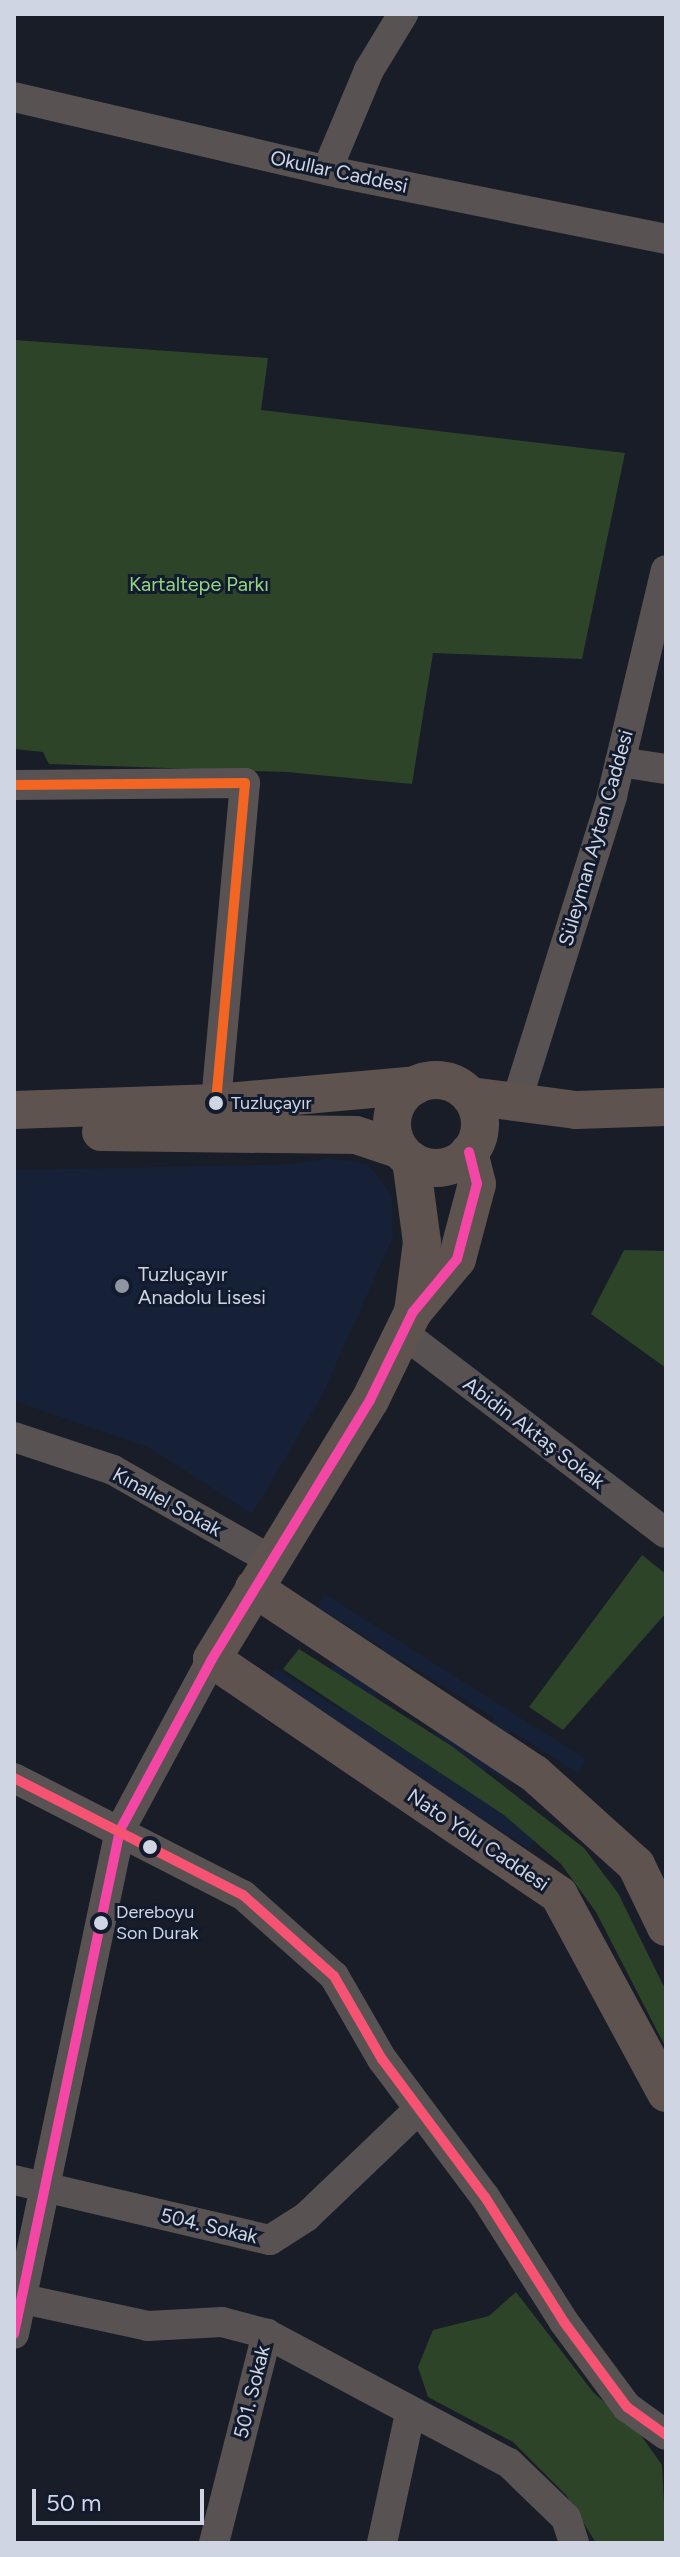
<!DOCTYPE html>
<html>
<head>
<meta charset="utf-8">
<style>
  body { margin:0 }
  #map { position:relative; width:680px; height:2557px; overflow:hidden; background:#181d27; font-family:Figtree,sans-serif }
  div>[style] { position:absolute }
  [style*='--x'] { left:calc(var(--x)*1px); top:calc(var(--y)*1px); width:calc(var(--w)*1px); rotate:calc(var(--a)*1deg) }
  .built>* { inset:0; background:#162036 }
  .green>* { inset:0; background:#2d4429 }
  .minor>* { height:30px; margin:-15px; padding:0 15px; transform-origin:15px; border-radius:15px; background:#585252 }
  .major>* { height:38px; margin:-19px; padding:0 19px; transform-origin:19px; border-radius:19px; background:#5f5350 }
  .major>.ring { margin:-19px; padding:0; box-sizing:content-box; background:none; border:38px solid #5f5350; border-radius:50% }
  .bus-1>* { height:10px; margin:-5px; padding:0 5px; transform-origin:5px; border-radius:5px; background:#f346a5 }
  .bus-2>* { height:10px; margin:-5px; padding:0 5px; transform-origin:5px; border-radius:5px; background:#f26522 }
  .bus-3>* { height:10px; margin:-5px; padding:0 5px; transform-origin:5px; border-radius:5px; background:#f65372 }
  .dots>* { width:22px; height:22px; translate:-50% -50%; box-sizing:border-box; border:4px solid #121b2d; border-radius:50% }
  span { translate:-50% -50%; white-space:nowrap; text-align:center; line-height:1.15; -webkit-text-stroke:6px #121b2d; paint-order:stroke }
  .bus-label { font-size:18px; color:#cfd5e2 }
  .left { translate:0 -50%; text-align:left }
  .street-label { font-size:20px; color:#cfd5e2 }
  .park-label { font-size:20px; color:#93d481 }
  .poi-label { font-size:20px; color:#cfd5e2 }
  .frame { position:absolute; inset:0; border:16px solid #cfd5e2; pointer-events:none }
  .scale { position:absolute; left:32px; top:2489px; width:172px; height:36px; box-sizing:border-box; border:4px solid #cfd5e2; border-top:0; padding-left:10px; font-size:24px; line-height:28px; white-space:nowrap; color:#cfd5e2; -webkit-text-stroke:6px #121b2d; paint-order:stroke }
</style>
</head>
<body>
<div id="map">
  <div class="built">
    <div style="clip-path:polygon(331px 1158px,368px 1164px,392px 1195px,393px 1237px,322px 1396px,252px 1514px,148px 1447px,14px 1401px,14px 1170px,292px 1164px)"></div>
    <div style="clip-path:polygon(evenodd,325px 1594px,586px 1759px,578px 1773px,511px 1731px,499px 1750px,520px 1763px,508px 1782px,487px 1769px,472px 1792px,538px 1834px,529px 1849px,267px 1684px,276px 1669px,341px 1710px,355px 1688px,330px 1672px,342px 1653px,368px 1669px,381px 1647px,317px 1607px,325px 1594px,399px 1659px,494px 1718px,481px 1739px,433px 1727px,453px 1780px,360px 1721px,399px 1659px)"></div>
  </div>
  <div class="green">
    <div style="clip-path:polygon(14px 340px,268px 358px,261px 410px,625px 453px,582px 659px,433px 653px,412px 784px,287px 772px,49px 764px,43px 752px,14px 749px)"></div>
    <div style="clip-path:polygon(624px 1250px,666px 1251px,666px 1368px,591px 1314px)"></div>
    <div style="clip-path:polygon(642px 1555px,666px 1574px,666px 1613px,563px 1730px,529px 1707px)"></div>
    <div style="clip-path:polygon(299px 1649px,453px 1747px,584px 1848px,618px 1893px,666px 1991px,666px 2048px,596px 1912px,561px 1864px,504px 1815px,283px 1669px)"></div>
    <div style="clip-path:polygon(516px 2292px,593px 2392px,640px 2434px,662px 2465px,666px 2543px,596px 2543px,566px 2495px,513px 2442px,428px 2397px,418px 2367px,433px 2330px,489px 2316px)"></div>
  </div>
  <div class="minor">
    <div style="--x:14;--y:97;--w:334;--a:13.2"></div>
    <div style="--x:339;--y:173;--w:334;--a:11.4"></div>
    <div style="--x:327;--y:170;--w:108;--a:-67.2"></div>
    <div style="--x:369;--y:70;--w:66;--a:-58.7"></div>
    <div style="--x:620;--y:762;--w:47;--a:8.7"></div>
    <div style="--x:14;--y:785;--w:231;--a:-0.5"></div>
    <div style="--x:245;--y:783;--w:321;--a:95.2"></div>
    <div style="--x:516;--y:1103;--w:322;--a:-72.6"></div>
    <div style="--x:612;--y:796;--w:232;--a:-76.6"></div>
    <div style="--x:403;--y:1333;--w:330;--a:37.3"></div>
    <div style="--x:14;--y:1437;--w:104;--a:18.4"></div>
    <div style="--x:113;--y:1470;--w:182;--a:29.7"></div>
    <div style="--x:14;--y:1778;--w:257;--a:27.1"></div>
    <div style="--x:243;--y:1895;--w:122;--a:41.7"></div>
    <div style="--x:334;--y:1976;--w:96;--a:60"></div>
    <div style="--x:382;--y:2059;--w:172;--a:53.3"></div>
    <div style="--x:485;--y:2197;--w:148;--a:57.7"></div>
    <div style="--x:564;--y:2322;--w:106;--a:53.5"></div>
    <div style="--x:627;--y:2407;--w:48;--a:35.7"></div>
    <div style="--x:14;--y:2180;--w:263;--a:13.2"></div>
    <div style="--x:270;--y:2240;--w:43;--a:-32.6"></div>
    <div style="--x:306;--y:2217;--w:156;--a:-43.7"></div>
    <div style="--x:14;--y:2297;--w:137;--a:12.2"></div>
    <div style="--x:148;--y:2326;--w:74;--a:-3.1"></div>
    <div style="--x:222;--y:2322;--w:47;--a:14.9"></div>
    <div style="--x:267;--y:2334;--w:274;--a:28.1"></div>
    <div style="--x:509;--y:2463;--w:79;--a:44"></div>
    <div style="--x:566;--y:2518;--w:26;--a:72"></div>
    <div style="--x:14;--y:2334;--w:515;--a:-78.12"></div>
    <div style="--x:120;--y:1830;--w:194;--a:-61.7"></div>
    <div style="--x:214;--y:2543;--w:216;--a:-75.8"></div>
    <div style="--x:382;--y:2543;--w:133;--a:-77.8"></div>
  </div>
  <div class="major">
    <div class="ring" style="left:392px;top:1080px;width:50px;height:50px"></div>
    <div style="--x:470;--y:1096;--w:107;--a:7.5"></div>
    <div style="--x:576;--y:1110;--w:90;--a:-1.9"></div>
    <div style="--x:14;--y:1110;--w:202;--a:-2"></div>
    <div style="--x:216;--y:1103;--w:201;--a:-5.1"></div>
    <div style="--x:101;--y:1132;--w:255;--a:0.7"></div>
    <div style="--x:356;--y:1135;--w:44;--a:18.4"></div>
    <div style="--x:469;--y:1152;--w:33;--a:76"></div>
    <div style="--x:477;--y:1184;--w:78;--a:104.9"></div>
    <div style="--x:457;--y:1259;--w:69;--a:129.7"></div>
    <div style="--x:413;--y:1312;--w:98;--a:116"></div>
    <div style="--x:370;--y:1400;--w:303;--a:121.4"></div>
    <div style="--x:212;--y:1659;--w:420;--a:34.2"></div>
    <div style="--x:559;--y:1895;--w:225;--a:61.6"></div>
    <div style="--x:411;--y:1160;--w:83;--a:82.4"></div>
    <div style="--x:422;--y:1242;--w:71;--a:97.3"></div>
    <div style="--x:254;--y:1588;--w:337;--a:33.5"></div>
    <div style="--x:535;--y:1774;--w:136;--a:42"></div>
    <div style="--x:636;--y:1865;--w:69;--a:64.2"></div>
  </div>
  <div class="bus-1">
    <div style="--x:14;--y:2334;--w:515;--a:-78.12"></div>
    <div style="--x:120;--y:1830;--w:194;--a:-61.7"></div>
    <div style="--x:212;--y:1659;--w:303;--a:-58.6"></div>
    <div style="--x:370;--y:1400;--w:98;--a:-64"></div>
    <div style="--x:413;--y:1312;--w:69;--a:-50.3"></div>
    <div style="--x:457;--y:1259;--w:78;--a:-75.1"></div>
    <div style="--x:477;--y:1184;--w:33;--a:-104"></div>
  </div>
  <div class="bus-2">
    <div style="--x:14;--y:785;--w:231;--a:-0.5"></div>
    <div style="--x:245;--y:783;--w:321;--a:95.2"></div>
  </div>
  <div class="bus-3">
    <div style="--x:14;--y:1778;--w:257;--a:27.1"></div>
    <div style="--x:243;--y:1895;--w:122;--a:41.7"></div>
    <div style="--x:334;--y:1976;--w:96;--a:60"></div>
    <div style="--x:382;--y:2059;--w:172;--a:53.3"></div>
    <div style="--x:485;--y:2197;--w:148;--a:57.7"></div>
    <div style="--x:564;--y:2322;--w:106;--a:53.5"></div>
    <div style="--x:627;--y:2407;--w:48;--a:35.7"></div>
  </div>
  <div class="dots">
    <div style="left:216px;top:1103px;background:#cfd5e2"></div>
    <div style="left:122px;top:1286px;background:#8f95a1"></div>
    <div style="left:150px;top:1847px;background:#cfd5e2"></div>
    <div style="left:101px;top:1923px;background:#cfd5e2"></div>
  </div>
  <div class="bus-label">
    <span class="left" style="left:231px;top:1103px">Tuzluçayır</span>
    <span class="left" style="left:116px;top:1923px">Dereboyu<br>Son Durak</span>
  </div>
  <div class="street-label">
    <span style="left:339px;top:172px;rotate:12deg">Okullar Caddesi</span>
    <span style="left:596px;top:838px;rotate:-74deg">Süleyman Ayten Caddesi</span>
    <span style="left:534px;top:1433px;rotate:37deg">Abidin Aktaş Sokak</span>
    <span style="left:167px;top:1502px;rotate:29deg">Kınalıel Sokak</span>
    <span style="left:478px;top:1840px;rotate:34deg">Nato Yolu Caddesi</span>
    <span style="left:209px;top:2226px;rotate:13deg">504. Sokak</span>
    <span style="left:252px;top:2392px;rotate:-76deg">501. Sokak</span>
  </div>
  <div class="park-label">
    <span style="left:199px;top:584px">Kartaltepe Parkı</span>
  </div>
  <div class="poi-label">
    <span class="left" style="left:138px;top:1286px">Tuzluçayır<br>Anadolu Lisesi</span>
  </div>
  <div class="frame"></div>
  <div class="scale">50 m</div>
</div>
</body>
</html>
